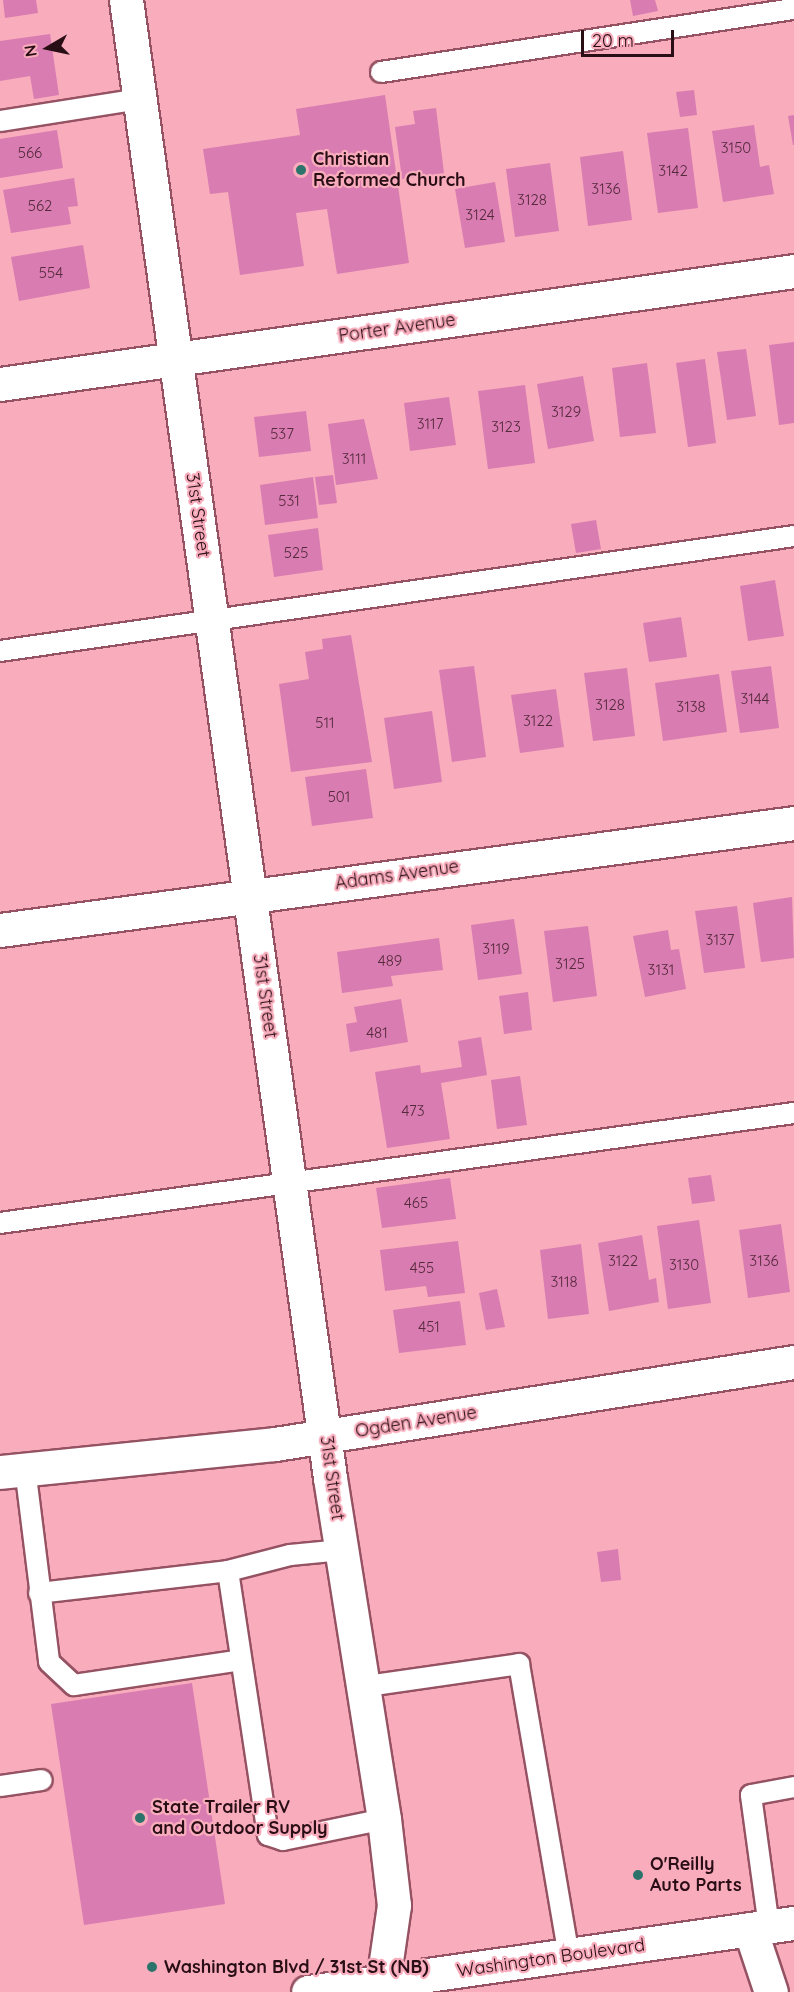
<!DOCTYPE html>
<html>
<head>
<meta charset="utf-8">
<style>
  body { margin:0 }
  #map { position:relative; width:794px; height:1992px; overflow:hidden; background:#f8acbc; font-family:Quicksand,sans-serif }
  div>[style] { position:absolute }
  [style*='--x'] { left:calc(var(--x)*1px); top:calc(var(--y)*1px); width:calc(var(--w)*1px); rotate:calc(var(--a)*1deg) }
  .building>* { inset:0; background:#d97cb1 }
  .roads { filter:drop-shadow(2px 0 #955262) drop-shadow(-2px 0 #955262) drop-shadow(0 2px #955262) drop-shadow(0 -2px #955262) }
  .service>* { height:20px; margin:-10px; padding:0 10px; transform-origin:10px; border-radius:10px; background:#fff }
  .minor>* { height:33px; margin:-16.5px; padding:0 16.5px; transform-origin:16.5px; border-radius:16.5px; background:#fff }
  .primary>* { height:33px; margin:-16.5px; padding:0 16.5px; transform-origin:16.5px; border-radius:16.5px; background:#fff }
  .dots>* { width:16px; height:16px; translate:-50% -50%; box-sizing:border-box; border:3px solid #f8acbc; border-radius:50% }
  span { translate:-50% -50%; white-space:nowrap; text-align:center; line-height:1.15; -webkit-text-stroke:4.5px #f8acbc; paint-order:stroke }
  .number-label { font-size:15px; color:#552a3c }
  .number-label span { -webkit-text-stroke-width:0 }
  .poi-label { font-size:18px; color:#290e15; font-weight:700 }
  .left { translate:0 -50%; text-align:left }
  .street-label { font-size:18px; color:#290e15 }
  .north { position:absolute; left:18px; top:18px; width:60px; height:60px; -webkit-text-stroke:4px #f8acbc; paint-order:stroke; rotate:261deg; font-size:16px; font-weight:700; line-height:24px; text-align:center; color:#290e15 }
  .north::after { content:''; display:block; margin:auto; width:21px; height:27px; background:#290e15; clip-path:polygon(50% 0,100% 100%,50% 72%,0 100%) }
  .scale { position:absolute; left:581px; top:30px; width:93px; height:27px; box-sizing:border-box; border:3px solid #290e15; border-top:0; padding-left:8px; font-size:18px; line-height:21px; white-space:nowrap; color:#290e15; -webkit-text-stroke:4px #f8acbc; paint-order:stroke }
</style>
</head>
<body>
<div id="map">
  <div class="building">
    <div style="clip-path:polygon(3px 0,36px 0,38px 13px,5px 18px)"></div>
    <div style="clip-path:polygon(630px 0,655px 0,658px 11px,633px 16px)"></div>
    <div style="clip-path:polygon(50px 34px,59px 95px,34px 99px,30px 76px,0 81px,0 41px)"></div>
    <div style="clip-path:polygon(694px 90px,697px 115px,680px 117px,676px 92px)"></div>
    <div style="clip-path:polygon(385px 95px,409px 263px,337px 274px,327px 209px,296px 213px,304px 266px,240px 275px,228px 192px,210px 194px,203px 149px,300px 135px,296px 109px)"></div>
    <div style="clip-path:polygon(436px 108px,444px 173px,402px 179px,395px 127px,415px 124px,413px 111px)"></div>
    <div style="clip-path:polygon(794px 115px,794px 145px,793px 145px,788px 116px)"></div>
    <div style="clip-path:polygon(754px 125px,760px 167px,769px 165px,774px 194px,723px 202px,712px 131px)"></div>
    <div style="clip-path:polygon(688px 128px,698px 208px,658px 213px,647px 133px)"></div>
    <div style="clip-path:polygon(57px 130px,63px 168px,0 178px,0 139px)"></div>
    <div style="clip-path:polygon(623px 151px,632px 220px,588px 226px,580px 157px)"></div>
    <div style="clip-path:polygon(550px 163px,559px 231px,515px 237px,506px 169px)"></div>
    <div style="clip-path:polygon(74px 178px,78px 206px,68px 207px,71px 224px,11px 233px,3px 190px)"></div>
    <div style="clip-path:polygon(495px 182px,505px 242px,465px 248px,455px 189px)"></div>
    <div style="clip-path:polygon(83px 245px,90px 288px,19px 301px,11px 257px)"></div>
    <div style="clip-path:polygon(794px 342px,794px 423px,779px 425px,769px 345px)"></div>
    <div style="clip-path:polygon(746px 349px,756px 416px,727px 420px,717px 352px)"></div>
    <div style="clip-path:polygon(705px 359px,716px 443px,688px 447px,676px 363px)"></div>
    <div style="clip-path:polygon(647px 363px,656px 433px,620px 437px,612px 368px)"></div>
    <div style="clip-path:polygon(583px 376px,594px 441px,548px 449px,537px 384px)"></div>
    <div style="clip-path:polygon(525px 385px,535px 463px,488px 469px,478px 391px)"></div>
    <div style="clip-path:polygon(449px 397px,456px 445px,410px 451px,404px 403px)"></div>
    <div style="clip-path:polygon(306px 411px,311px 451px,259px 457px,254px 417px)"></div>
    <div style="clip-path:polygon(364px 419px,378px 479px,336px 485px,328px 424px)"></div>
    <div style="clip-path:polygon(333px 475px,337px 503px,319px 505px,315px 477px)"></div>
    <div style="clip-path:polygon(313px 477px,318px 518px,265px 525px,260px 485px)"></div>
    <div style="clip-path:polygon(596px 520px,601px 549px,576px 553px,571px 524px)"></div>
    <div style="clip-path:polygon(318px 528px,323px 570px,274px 577px,268px 535px)"></div>
    <div style="clip-path:polygon(775px 580px,784px 636px,748px 641px,740px 586px)"></div>
    <div style="clip-path:polygon(681px 617px,687px 657px,649px 662px,643px 623px)"></div>
    <div style="clip-path:polygon(351px 635px,372px 762px,291px 772px,279px 684px,309px 679px,305px 652px,323px 649px,322px 639px)"></div>
    <div style="clip-path:polygon(474px 666px,486px 757px,452px 762px,439px 670px)"></div>
    <div style="clip-path:polygon(771px 666px,779px 728px,740px 733px,731px 671px)"></div>
    <div style="clip-path:polygon(627px 668px,635px 736px,593px 741px,584px 673px)"></div>
    <div style="clip-path:polygon(719px 674px,727px 732px,663px 741px,655px 683px)"></div>
    <div style="clip-path:polygon(556px 689px,564px 747px,520px 753px,511px 695px)"></div>
    <div style="clip-path:polygon(432px 711px,442px 782px,394px 789px,384px 718px)"></div>
    <div style="clip-path:polygon(366px 769px,373px 818px,312px 826px,305px 777px)"></div>
    <div style="clip-path:polygon(792px 897px,794px 958px,761px 962px,753px 903px)"></div>
    <div style="clip-path:polygon(737px 906px,745px 968px,704px 973px,695px 911px)"></div>
    <div style="clip-path:polygon(514px 919px,522px 974px,478px 980px,471px 925px)"></div>
    <div style="clip-path:polygon(588px 926px,597px 996px,553px 1002px,544px 931px)"></div>
    <div style="clip-path:polygon(668px 930px,671px 950px,679px 949px,686px 989px,645px 997px,633px 936px)"></div>
    <div style="clip-path:polygon(439px 938px,443px 970px,391px 976px,393px 986px,342px 993px,337px 952px)"></div>
    <div style="clip-path:polygon(528px 992px,532px 1030px,504px 1034px,499px 996px)"></div>
    <div style="clip-path:polygon(401px 999px,408px 1042px,350px 1052px,346px 1024px,357px 1022px,354px 1007px)"></div>
    <div style="clip-path:polygon(481px 1037px,487px 1075px,441px 1083px,450px 1139px,387px 1148px,375px 1072px,420px 1065px,421px 1073px,462px 1067px,458px 1041px)"></div>
    <div style="clip-path:polygon(520px 1076px,527px 1125px,497px 1129px,491px 1080px)"></div>
    <div style="clip-path:polygon(711px 1175px,715px 1201px,692px 1204px,688px 1178px)"></div>
    <div style="clip-path:polygon(450px 1178px,456px 1219px,382px 1228px,376px 1188px)"></div>
    <div style="clip-path:polygon(699px 1220px,711px 1303px,668px 1309px,657px 1226px)"></div>
    <div style="clip-path:polygon(781px 1224px,790px 1292px,748px 1298px,739px 1230px)"></div>
    <div style="clip-path:polygon(642px 1235px,649px 1280px,656px 1278px,659px 1302px,609px 1311px,598px 1243px)"></div>
    <div style="clip-path:polygon(458px 1241px,465px 1293px,428px 1297px,426px 1286px,385px 1291px,380px 1250px)"></div>
    <div style="clip-path:polygon(581px 1244px,589px 1314px,548px 1319px,540px 1250px)"></div>
    <div style="clip-path:polygon(497px 1289px,505px 1327px,486px 1330px,479px 1293px)"></div>
    <div style="clip-path:polygon(460px 1301px,466px 1345px,399px 1353px,393px 1310px)"></div>
    <div style="clip-path:polygon(618px 1549px,621px 1580px,601px 1582px,597px 1552px)"></div>
    <div style="clip-path:polygon(192px 1683px,225px 1904px,84px 1925px,51px 1704px)"></div>
  </div>
  <div class="roads">
    <div class="service">
      <div style="--x:381;--y:72;--w:418;--a:-8.7"></div>
      <div style="--x:0;--y:121;--w:142;--a:-8.9"></div>
      <div style="--x:0;--y:651;--w:802;--a:-8.24"></div>
      <div style="--x:0;--y:1223;--w:802;--a:-7.89"></div>
      <div style="--x:25;--y:1468;--w:195;--a:82.9"></div>
      <div style="--x:49;--y:1662;--w:34;--a:43"></div>
      <div style="--x:74;--y:1685;--w:169;--a:-8.5"></div>
      <div style="--x:342;--y:1550;--w:52;--a:174.5"></div>
      <div style="--x:290;--y:1555;--w:64;--a:165.5"></div>
      <div style="--x:228;--y:1571;--w:267;--a:81.4"></div>
      <div style="--x:268;--y:1835;--w:16;--a:18"></div>
      <div style="--x:283;--y:1840;--w:103;--a:-11.7"></div>
      <div style="--x:39;--y:1593;--w:190;--a:-6.6"></div>
      <div style="--x:360;--y:1687;--w:161;--a:-8.2"></div>
      <div style="--x:519;--y:1664;--w:295;--a:80.3"></div>
      <div style="--x:0;--y:1786;--w:42;--a:-8.1"></div>
      <div style="--x:769;--y:1927;--w:133;--a:-97.8"></div>
      <div style="--x:751;--y:1795;--w:44;--a:-10.5"></div>
    </div>
    <div class="minor">
      <div style="--x:126;--y:0;--w:1492;--a:82.14"></div>
      <div style="--x:330;--y:1478;--w:345;--a:81"></div>
      <div style="--x:384;--y:1819;--w:87;--a:83.4"></div>
      <div style="--x:394;--y:1905;--w:77;--a:98.2"></div>
      <div style="--x:0;--y:384;--w:802;--a:-8.1"></div>
      <div style="--x:0;--y:930;--w:801;--a:-7.67"></div>
      <div style="--x:0;--y:1472;--w:276;--a:-5.8"></div>
      <div style="--x:275;--y:1444;--w:525;--a:-8.98"></div>
      <div style="--x:750;--y:1929;--w:66;--a:71.6"></div>
    </div>
    <div class="primary">
      <div style="--x:308;--y:1992;--w:491;--a:-8.1"></div>
    </div>
  </div>
  <div class="dots">
    <div style="left:301px;top:170px;background:#2b736b"></div>
    <div style="left:140px;top:1818px;background:#2b736b"></div>
    <div style="left:638px;top:1875px;background:#2b736b"></div>
    <div style="left:152px;top:1967px;background:#2b736b"></div>
  </div>
  <div class="number-label">
    <span style="left:736px;top:148px">3150</span>
    <span style="left:30px;top:153px">566</span>
    <span style="left:673px;top:171px">3142</span>
    <span style="left:606px;top:189px">3136</span>
    <span style="left:532px;top:200px">3128</span>
    <span style="left:40px;top:206px">562</span>
    <span style="left:480px;top:215px">3124</span>
    <span style="left:51px;top:273px">554</span>
    <span style="left:566px;top:412px">3129</span>
    <span style="left:430px;top:424px">3117</span>
    <span style="left:506px;top:427px">3123</span>
    <span style="left:282px;top:434px">537</span>
    <span style="left:354px;top:459px">3111</span>
    <span style="left:289px;top:501px">531</span>
    <span style="left:296px;top:553px">525</span>
    <span style="left:755px;top:699px">3144</span>
    <span style="left:610px;top:705px">3128</span>
    <span style="left:691px;top:707px">3138</span>
    <span style="left:538px;top:721px">3122</span>
    <span style="left:325px;top:723px">511</span>
    <span style="left:339px;top:797px">501</span>
    <span style="left:720px;top:940px">3137</span>
    <span style="left:496px;top:949px">3119</span>
    <span style="left:390px;top:961px">489</span>
    <span style="left:570px;top:964px">3125</span>
    <span style="left:661px;top:970px">3131</span>
    <span style="left:377px;top:1033px">481</span>
    <span style="left:413px;top:1111px">473</span>
    <span style="left:416px;top:1203px">465</span>
    <span style="left:623px;top:1261px">3122</span>
    <span style="left:764px;top:1261px">3136</span>
    <span style="left:684px;top:1265px">3130</span>
    <span style="left:422px;top:1268px">455</span>
    <span style="left:564px;top:1282px">3118</span>
    <span style="left:429px;top:1327px">451</span>
  </div>
  <div class="poi-label">
    <span class="left" style="left:313px;top:170px">Christian<br>Reformed Church</span>
    <span class="left" style="left:152px;top:1818px">State Trailer RV<br>and Outdoor Supply</span>
    <span class="left" style="left:650px;top:1875px">O'Reilly<br>Auto Parts</span>
    <span class="left" style="left:164px;top:1967px">Washington Blvd / 31st St (NB)</span>
  </div>
  <div class="street-label">
    <span style="left:397px;top:328px;rotate:-8deg">Porter Avenue</span>
    <span style="left:198px;top:515px;rotate:82deg">31st Street</span>
    <span style="left:397px;top:875px;rotate:-8deg">Adams Avenue</span>
    <span style="left:265px;top:996px;rotate:82deg">31st Street</span>
    <span style="left:416px;top:1422px;rotate:-9deg">Ogden Avenue</span>
    <span style="left:332px;top:1478px;rotate:82deg">31st Street</span>
    <span style="left:551px;top:1958px;rotate:-8deg">Washington Boulevard</span>
  </div>
  <div class="north">N</div>
  <div class="scale">20 m</div>
</div>
</body>
</html>
